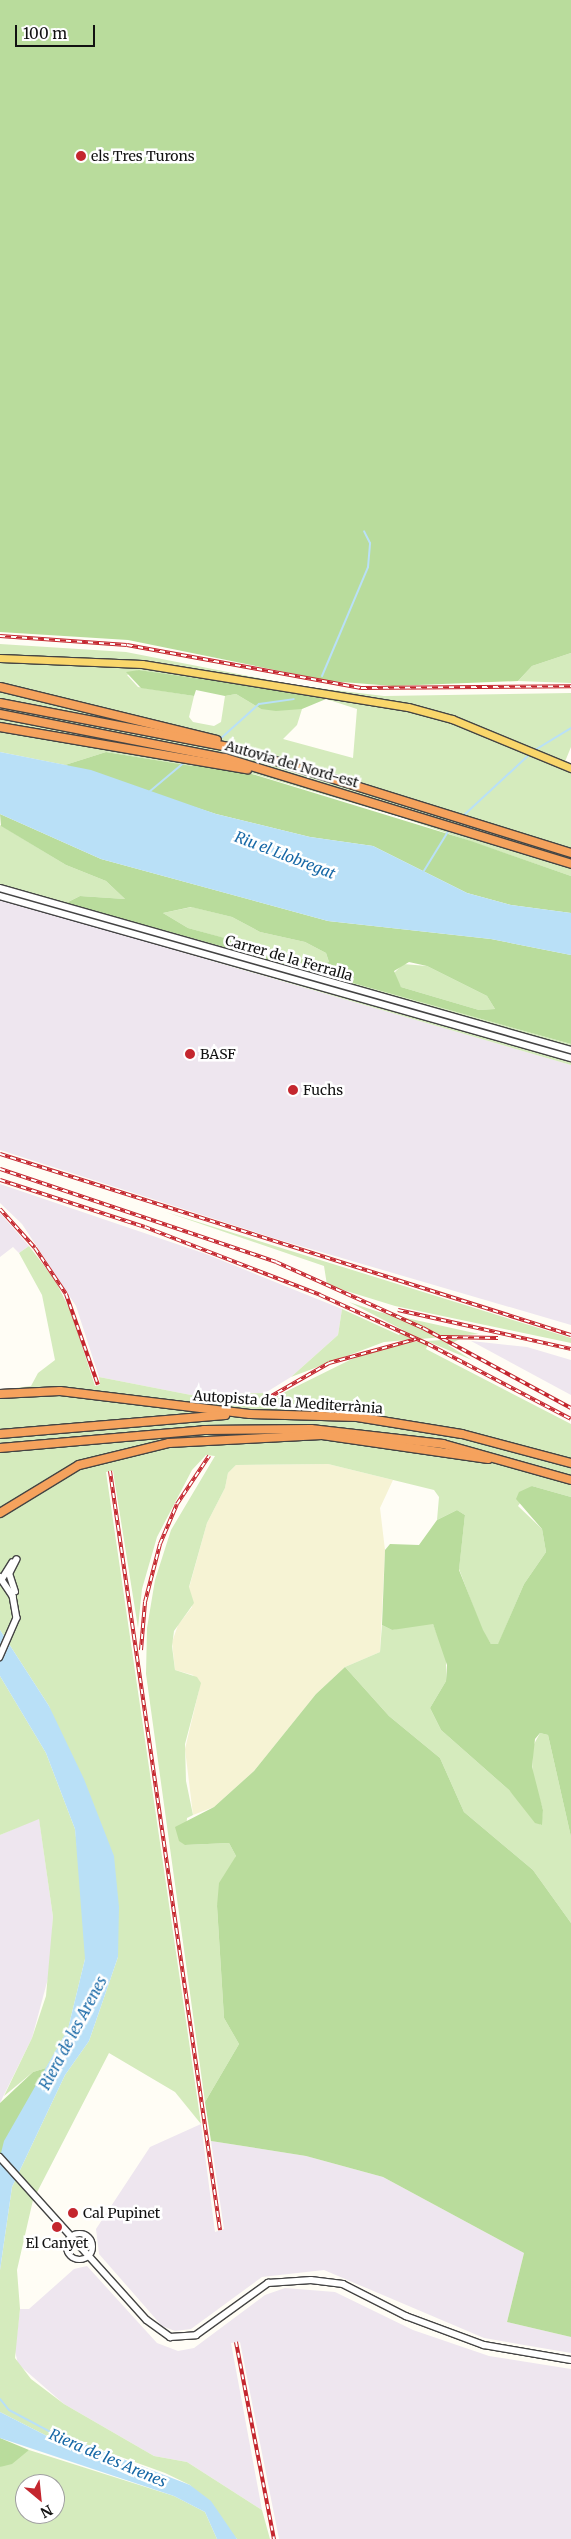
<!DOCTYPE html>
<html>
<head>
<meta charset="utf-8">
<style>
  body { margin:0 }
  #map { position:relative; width:571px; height:2539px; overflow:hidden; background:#fffdf5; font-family:Merriweather,serif }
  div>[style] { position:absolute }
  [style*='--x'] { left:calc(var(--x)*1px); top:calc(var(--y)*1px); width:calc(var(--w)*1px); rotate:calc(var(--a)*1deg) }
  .industrial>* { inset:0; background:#eee6ef }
  .farmland>* { inset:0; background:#f6f3d4 }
  .green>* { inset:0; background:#d5ebbd }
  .forest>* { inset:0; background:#b9dc9c }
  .water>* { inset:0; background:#b9e0f7 }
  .stream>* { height:2px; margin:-1px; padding:0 1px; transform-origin:1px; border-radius:1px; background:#b9e0f7 }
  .roads { filter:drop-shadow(1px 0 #444) drop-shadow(-1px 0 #444) drop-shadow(0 1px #444) drop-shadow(0 -1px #444) }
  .minor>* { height:5.5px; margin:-2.75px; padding:0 2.75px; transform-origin:2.75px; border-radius:2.75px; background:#fff }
  .minor>.ring { margin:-2.75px; padding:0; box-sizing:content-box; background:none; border:5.5px solid #fff; border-radius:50% }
  .major>* { height:7px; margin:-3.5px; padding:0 3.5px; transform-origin:3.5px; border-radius:3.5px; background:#f9d66b }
  .highway>* { height:8px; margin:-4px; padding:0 4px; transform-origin:4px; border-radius:4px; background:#f5a25d }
  .rail>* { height:4px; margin-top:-2px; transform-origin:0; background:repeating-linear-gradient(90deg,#fff 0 5.5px,#c4262e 0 11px); box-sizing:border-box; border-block:1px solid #c4262e }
  .dots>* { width:14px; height:14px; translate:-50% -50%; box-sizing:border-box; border:2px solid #fff; border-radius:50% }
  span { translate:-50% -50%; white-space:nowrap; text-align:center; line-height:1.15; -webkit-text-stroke:5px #fff; paint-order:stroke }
  .poi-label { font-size:14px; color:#111 }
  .left { translate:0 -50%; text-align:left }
  .street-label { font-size:14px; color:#111 }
  .water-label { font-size:15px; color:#1768a6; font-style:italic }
  .north { position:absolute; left:15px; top:2474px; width:50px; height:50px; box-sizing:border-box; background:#fff; border:1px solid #a0a0a0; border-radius:50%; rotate:152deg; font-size:14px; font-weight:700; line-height:20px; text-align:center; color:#111 }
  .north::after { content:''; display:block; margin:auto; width:18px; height:22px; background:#c4262e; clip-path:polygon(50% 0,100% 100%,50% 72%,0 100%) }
  .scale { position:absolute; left:15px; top:25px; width:80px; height:22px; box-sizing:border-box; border:2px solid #111; border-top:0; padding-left:6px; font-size:15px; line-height:18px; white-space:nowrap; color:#111; -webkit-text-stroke:4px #fff; paint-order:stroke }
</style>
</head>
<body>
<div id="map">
  <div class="industrial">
    <div style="clip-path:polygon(0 899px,571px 1065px,571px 1325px,280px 1240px,0 1150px)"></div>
    <div style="clip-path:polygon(0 1184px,206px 1254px,342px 1309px,338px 1335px,291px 1377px,265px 1393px,191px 1395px,99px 1377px,76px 1306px,22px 1224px,0 1203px)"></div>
    <div style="clip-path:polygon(0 1213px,29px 1246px,19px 1253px,13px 1247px,0 1257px)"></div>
    <div style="clip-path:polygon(471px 1341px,527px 1347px,571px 1360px,571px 1395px)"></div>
    <div style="clip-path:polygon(39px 1818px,53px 1917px,50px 1971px,32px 2038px,0 2103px,0 1835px)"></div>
    <div style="clip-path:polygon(201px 2124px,215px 2232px,224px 2229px,211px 2141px,306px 2156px,383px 2177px,524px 2253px,507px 2322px,571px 2337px,571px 2353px,484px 2338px,324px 2270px,262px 2277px,191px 2329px,175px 2331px,162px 2326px,99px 2254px,96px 2229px,150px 2147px)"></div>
    <div style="clip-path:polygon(87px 2266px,157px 2343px,178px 2351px,194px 2348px,265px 2295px,285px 2288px,335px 2292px,413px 2330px,489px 2356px,571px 2369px,571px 2539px,279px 2539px,240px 2342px,231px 2343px,262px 2510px,187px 2462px,154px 2456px,64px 2404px,18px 2364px,15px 2351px,20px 2309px,29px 2309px,74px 2269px)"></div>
  </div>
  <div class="farmland">
    <div style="clip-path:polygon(328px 1464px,393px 1480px,380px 1508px,385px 1550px,380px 1652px,345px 1667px,316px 1694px,254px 1771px,214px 1807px,193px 1815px,185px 1749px,199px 1690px,193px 1675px,175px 1670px,172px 1642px,178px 1625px,192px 1607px,189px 1588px,207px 1523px,225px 1488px,228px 1473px,236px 1465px)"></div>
  </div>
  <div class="green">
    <div style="clip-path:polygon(evenodd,0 644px,126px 652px,300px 686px,384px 696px,571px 693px,571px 747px,562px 769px,571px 773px,571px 876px,400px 817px,213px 762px,192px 766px,106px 752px,65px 765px,0 752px,0 644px,139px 670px,326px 699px,357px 709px,353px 758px,283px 739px,297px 725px,302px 709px,261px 709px,236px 694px,225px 696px,221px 722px,214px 726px,193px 722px,189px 717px,194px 696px,138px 687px,127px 675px,139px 670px)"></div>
    <div style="clip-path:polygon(571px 653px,571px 683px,518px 681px,532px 666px)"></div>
    <div style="clip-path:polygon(0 825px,66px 865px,106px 881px,125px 899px,80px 896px,66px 903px,571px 1044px,571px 1065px,0 899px)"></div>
    <div style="clip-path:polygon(192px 907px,232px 917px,260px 932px,305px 942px,326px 953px,329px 962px,317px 964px,188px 928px,163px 913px)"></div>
    <div style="clip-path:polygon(403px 964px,427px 966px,487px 996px,495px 1009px,479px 1010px,401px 987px,393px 974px)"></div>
    <div style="clip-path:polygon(166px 1212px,571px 1338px,571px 1343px,395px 1306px,327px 1285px,324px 1266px)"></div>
    <div style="clip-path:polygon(29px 1246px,55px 1280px,71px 1312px,95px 1386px,100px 1385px,99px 1377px,191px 1395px,265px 1393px,269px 1400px,364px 1353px,409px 1342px,460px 1339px,448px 1345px,472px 1360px,429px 1342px,426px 1349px,571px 1424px,571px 1497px,532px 1486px,518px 1506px,542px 1529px,546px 1552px,524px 1584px,498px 1645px,491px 1644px,482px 1630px,459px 1569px,465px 1515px,457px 1510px,437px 1520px,439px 1497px,434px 1490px,328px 1464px,236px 1465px,228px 1473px,225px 1488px,207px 1523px,189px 1587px,194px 1603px,174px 1631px,172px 1646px,175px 1670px,197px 1677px,201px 1683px,185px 1744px,186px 1781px,193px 1815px,187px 1818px,185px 1845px,229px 1843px,236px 1856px,217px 1906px,224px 2018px,239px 2044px,205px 2102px,146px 1674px,147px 1628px,155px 1580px,171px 1530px,215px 1456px,206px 1455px,192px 1470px,157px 1537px,142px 1589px,138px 1628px,113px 1471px,106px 1472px,201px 2124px,175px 2092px,109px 2053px,33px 2200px,17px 2270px,20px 2309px,15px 2358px,31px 2379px,64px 2404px,154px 2456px,187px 2462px,262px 2510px,270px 2539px,237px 2539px,190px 2485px,165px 2473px,66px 2437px,47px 2436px,0 2412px,0 2270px,12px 2187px,65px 2075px,89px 2041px,118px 1957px,49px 1706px,0 1630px,0 1390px,31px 1386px,38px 1373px,55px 1360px,42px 1295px,19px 1253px)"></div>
    <div style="clip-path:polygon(349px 1302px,379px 1312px,479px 1334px,384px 1342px,291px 1377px,338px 1335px,342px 1309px,399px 1335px,403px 1330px)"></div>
    <div style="clip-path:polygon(425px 1622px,433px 1624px,446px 1657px,446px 1681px,430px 1708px,441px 1730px,509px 1790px,541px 1825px,543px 1810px,532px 1774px,533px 1746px,540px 1733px,548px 1735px,571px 1837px,571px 1923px,533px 1870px,464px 1812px,440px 1758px,389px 1716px,345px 1667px,380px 1652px,382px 1625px,392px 1630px)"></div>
    <div style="clip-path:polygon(0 1676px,46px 1753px,75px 1829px,85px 1916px,85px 1959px,68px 2029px,46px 2068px,33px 2072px,4px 2096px,32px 2038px,46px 1996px,53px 1917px,39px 1819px,0 1835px)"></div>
    <div style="clip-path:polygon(evenodd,29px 2450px,174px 2496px,205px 2512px,217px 2539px,0 2539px,0 2467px,29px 2450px,25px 2484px,55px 2484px,55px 2514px,25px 2514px,25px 2484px)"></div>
  </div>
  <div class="forest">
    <div style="clip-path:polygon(0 0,571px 0,571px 653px,532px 666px,518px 681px,393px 686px,329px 681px,128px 640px,0 632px)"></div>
    <div style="clip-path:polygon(139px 670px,229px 683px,326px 699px,302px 709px,276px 711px,261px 709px,236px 694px,225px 696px,196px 690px,194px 696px,141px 688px,126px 672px)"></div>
    <div style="clip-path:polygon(106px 752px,192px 766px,213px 762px,471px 841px,571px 876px,571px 913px,511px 905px,467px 893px,373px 846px,310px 837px,216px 814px,65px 765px)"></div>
    <div style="clip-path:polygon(evenodd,0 814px,101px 859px,328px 921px,491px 939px,571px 955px,571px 1044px,66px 903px,80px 896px,125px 899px,106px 881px,66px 865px,1px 826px,0 814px,191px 907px,232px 917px,260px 932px,305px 942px,326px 953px,329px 962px,320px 964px,188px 928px,163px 913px,191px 907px,0 814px,409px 962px,427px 966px,487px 996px,495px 1009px,479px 1010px,401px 987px,394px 971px,409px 962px)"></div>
    <div style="clip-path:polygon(532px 1486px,571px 1497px,571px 1837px,548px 1735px,540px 1733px,535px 1739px,532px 1767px,543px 1810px,542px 1825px,535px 1823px,509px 1790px,441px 1730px,430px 1708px,446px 1681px,447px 1665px,433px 1624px,392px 1630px,382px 1625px,385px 1550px,390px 1544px,419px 1545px,437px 1520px,457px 1510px,465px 1515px,459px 1570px,483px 1630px,491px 1644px,498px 1644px,524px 1584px,546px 1552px,542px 1529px,516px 1499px,519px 1492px)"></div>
    <div style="clip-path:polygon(345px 1667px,389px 1716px,440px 1758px,464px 1812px,533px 1870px,571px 1923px,571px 2337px,507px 2322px,524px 2253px,383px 2177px,306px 2156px,211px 2141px,205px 2102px,239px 2044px,224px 2018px,217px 1906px,219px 1883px,236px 1856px,229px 1843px,185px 1845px,179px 1841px,175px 1827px,214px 1807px,254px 1771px,316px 1694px)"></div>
    <div style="clip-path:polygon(46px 2068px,32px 2095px,0 2157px,0 2103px,33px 2072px)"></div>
    <div style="clip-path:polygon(0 2438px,29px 2450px,12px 2464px,0 2467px)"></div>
  </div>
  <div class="water">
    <div style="clip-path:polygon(0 752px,91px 770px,216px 814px,310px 837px,373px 846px,467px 893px,511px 905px,571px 913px,571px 955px,491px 939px,328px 921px,101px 859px,0 814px)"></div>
    <div style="clip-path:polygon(0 1630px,49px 1706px,84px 1779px,114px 1856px,119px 1907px,118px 1957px,89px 2041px,65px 2075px,12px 2187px,0 2270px,0 2157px,4px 2141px,68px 2029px,85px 1959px,75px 1829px,46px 1753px,0 1676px)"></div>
    <div style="clip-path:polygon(0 2412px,47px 2436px,66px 2437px,190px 2485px,211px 2501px,237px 2539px,217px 2539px,205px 2512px,174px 2496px,0 2438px)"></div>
  </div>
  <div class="stream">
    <div style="--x:322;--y:676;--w:118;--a:-67.1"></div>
    <div style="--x:368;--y:567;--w:24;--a:-85"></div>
    <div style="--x:370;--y:543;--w:13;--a:-117"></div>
    <div style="--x:219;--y:740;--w:54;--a:-42"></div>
    <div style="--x:259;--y:704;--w:35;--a:-8"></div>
    <div style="--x:535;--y:750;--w:42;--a:-31.4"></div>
    <div style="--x:149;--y:792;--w:48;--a:-40"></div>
    <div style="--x:463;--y:816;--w:93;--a:-42.8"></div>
    <div style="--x:422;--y:874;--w:52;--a:-58.5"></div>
    <div style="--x:0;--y:2399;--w:14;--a:51"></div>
    <div style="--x:9;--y:2410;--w:58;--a:27.9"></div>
  </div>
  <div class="roads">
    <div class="minor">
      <div style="--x:0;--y:888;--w:594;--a:15.84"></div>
      <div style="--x:0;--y:896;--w:594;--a:15.84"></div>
      <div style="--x:0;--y:1577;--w:23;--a:56"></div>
      <div style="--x:13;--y:1596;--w:22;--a:80"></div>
      <div style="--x:17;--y:1618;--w:43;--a:113.6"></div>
      <div style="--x:2;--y:1579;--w:19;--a:-58"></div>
      <div style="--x:15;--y:1592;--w:19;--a:-108"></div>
      <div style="--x:9;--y:1574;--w:16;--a:-63"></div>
      <div style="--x:0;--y:2157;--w:219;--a:48"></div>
      <div style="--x:147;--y:2320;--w:29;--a:36"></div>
      <div style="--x:170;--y:2337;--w:26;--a:-4"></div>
      <div style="--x:196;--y:2335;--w:89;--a:-35.8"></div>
      <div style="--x:268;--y:2283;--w:43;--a:-4"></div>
      <div style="--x:311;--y:2280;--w:32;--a:7"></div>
      <div style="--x:343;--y:2284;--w:71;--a:26.9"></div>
      <div style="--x:406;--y:2316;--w:83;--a:20.4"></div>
      <div style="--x:484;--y:2345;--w:88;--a:9.8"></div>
      <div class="ring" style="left:67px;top:2234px;width:20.5px;height:20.5px"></div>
    </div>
    <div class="major">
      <div style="--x:0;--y:658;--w:142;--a:2.4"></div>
      <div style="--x:142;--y:664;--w:269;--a:9.2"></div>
      <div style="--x:408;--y:707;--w:46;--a:15.3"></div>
      <div style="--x:452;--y:719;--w:129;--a:22.4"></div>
    </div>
    <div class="highway">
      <div style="--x:0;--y:687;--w:223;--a:13.7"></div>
      <div style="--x:0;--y:703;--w:238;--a:10.9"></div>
      <div style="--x:234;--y:748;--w:353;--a:17.3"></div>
      <div style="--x:0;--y:714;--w:229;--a:11.1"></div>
      <div style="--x:225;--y:758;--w:362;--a:17"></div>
      <div style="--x:0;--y:727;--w:251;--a:9.7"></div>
      <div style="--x:0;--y:1394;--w:60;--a:-2.9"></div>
      <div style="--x:60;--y:1391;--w:191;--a:6.9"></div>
      <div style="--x:250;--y:1414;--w:107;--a:1.6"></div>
      <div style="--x:357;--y:1417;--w:106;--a:9.2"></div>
      <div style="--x:462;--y:1434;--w:113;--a:14.9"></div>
      <div style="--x:0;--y:1434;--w:226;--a:-4.8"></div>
      <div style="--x:0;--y:1448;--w:205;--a:-5"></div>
      <div style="--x:204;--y:1430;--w:107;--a:-0.5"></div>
      <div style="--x:311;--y:1429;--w:133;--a:6.5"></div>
      <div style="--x:443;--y:1444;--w:133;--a:15.7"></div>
      <div style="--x:0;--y:1513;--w:92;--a:-31.3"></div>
      <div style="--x:79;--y:1465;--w:93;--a:-13.7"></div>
      <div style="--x:169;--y:1443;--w:153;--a:-3"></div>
      <div style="--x:322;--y:1435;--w:168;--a:8.2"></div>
    </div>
  </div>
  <div class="rail">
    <div style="--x:0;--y:636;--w:127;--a:4.1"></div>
    <div style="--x:127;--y:645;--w:238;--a:10.4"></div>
    <div style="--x:361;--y:688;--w:210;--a:-0.5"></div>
    <div style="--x:0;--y:1154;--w:599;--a:17.59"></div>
    <div style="--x:0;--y:1169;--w:291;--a:18.6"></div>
    <div style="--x:276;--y:1262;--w:161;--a:24.2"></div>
    <div style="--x:423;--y:1328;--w:168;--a:28.4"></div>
    <div style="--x:0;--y:1180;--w:152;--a:18"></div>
    <div style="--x:145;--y:1227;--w:188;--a:21.2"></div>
    <div style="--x:320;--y:1295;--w:119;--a:24.4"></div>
    <div style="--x:428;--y:1344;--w:161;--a:27.7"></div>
    <div style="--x:0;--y:1209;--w:52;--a:48.1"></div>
    <div style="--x:35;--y:1248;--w:55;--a:56"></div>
    <div style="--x:66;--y:1294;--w:96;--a:70.6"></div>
    <div style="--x:398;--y:1310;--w:177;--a:12.7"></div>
    <div style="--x:441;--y:1337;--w:57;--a:1"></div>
    <div style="--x:268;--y:1398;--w:70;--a:-29.8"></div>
    <div style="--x:329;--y:1363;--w:90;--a:-15.4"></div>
    <div style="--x:110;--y:1471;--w:767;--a:81.75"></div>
    <div style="--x:141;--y:1650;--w:48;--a:-85.2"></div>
    <div style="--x:145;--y:1602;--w:60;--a:-75.5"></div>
    <div style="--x:160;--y:1544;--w:43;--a:-67"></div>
    <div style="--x:177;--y:1504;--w:58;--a:-56.3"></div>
    <div style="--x:236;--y:2342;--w:201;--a:79.1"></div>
  </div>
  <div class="dots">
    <div style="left:81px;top:156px;background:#c4262e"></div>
    <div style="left:190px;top:1054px;background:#c4262e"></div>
    <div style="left:293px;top:1090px;background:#c4262e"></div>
    <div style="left:73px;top:2213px;background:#c4262e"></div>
    <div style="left:57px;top:2227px;background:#c4262e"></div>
  </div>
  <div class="poi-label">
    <span class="left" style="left:91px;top:156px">els Tres Turons</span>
    <span class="left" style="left:200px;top:1054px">BASF</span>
    <span class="left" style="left:303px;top:1090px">Fuchs</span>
    <span class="left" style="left:83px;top:2213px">Cal Pupinet</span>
    <span style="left:57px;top:2243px">El Canyet</span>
  </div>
  <div class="street-label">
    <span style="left:292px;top:764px;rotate:16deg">Autovia del Nord-est</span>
    <span style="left:289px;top:958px;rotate:16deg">Carrer de la Ferralla</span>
    <span style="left:288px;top:1402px;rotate:4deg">Autopista de la Mediterrània</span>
  </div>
  <div class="water-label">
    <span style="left:285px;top:855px;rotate:21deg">Riu el Llobregat</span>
    <span style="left:73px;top:2033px;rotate:-62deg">Riera de les Arenes</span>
    <span style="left:108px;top:2458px;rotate:23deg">Riera de les Arenes</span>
  </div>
  <div class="north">N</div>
  <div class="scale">100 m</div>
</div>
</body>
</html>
